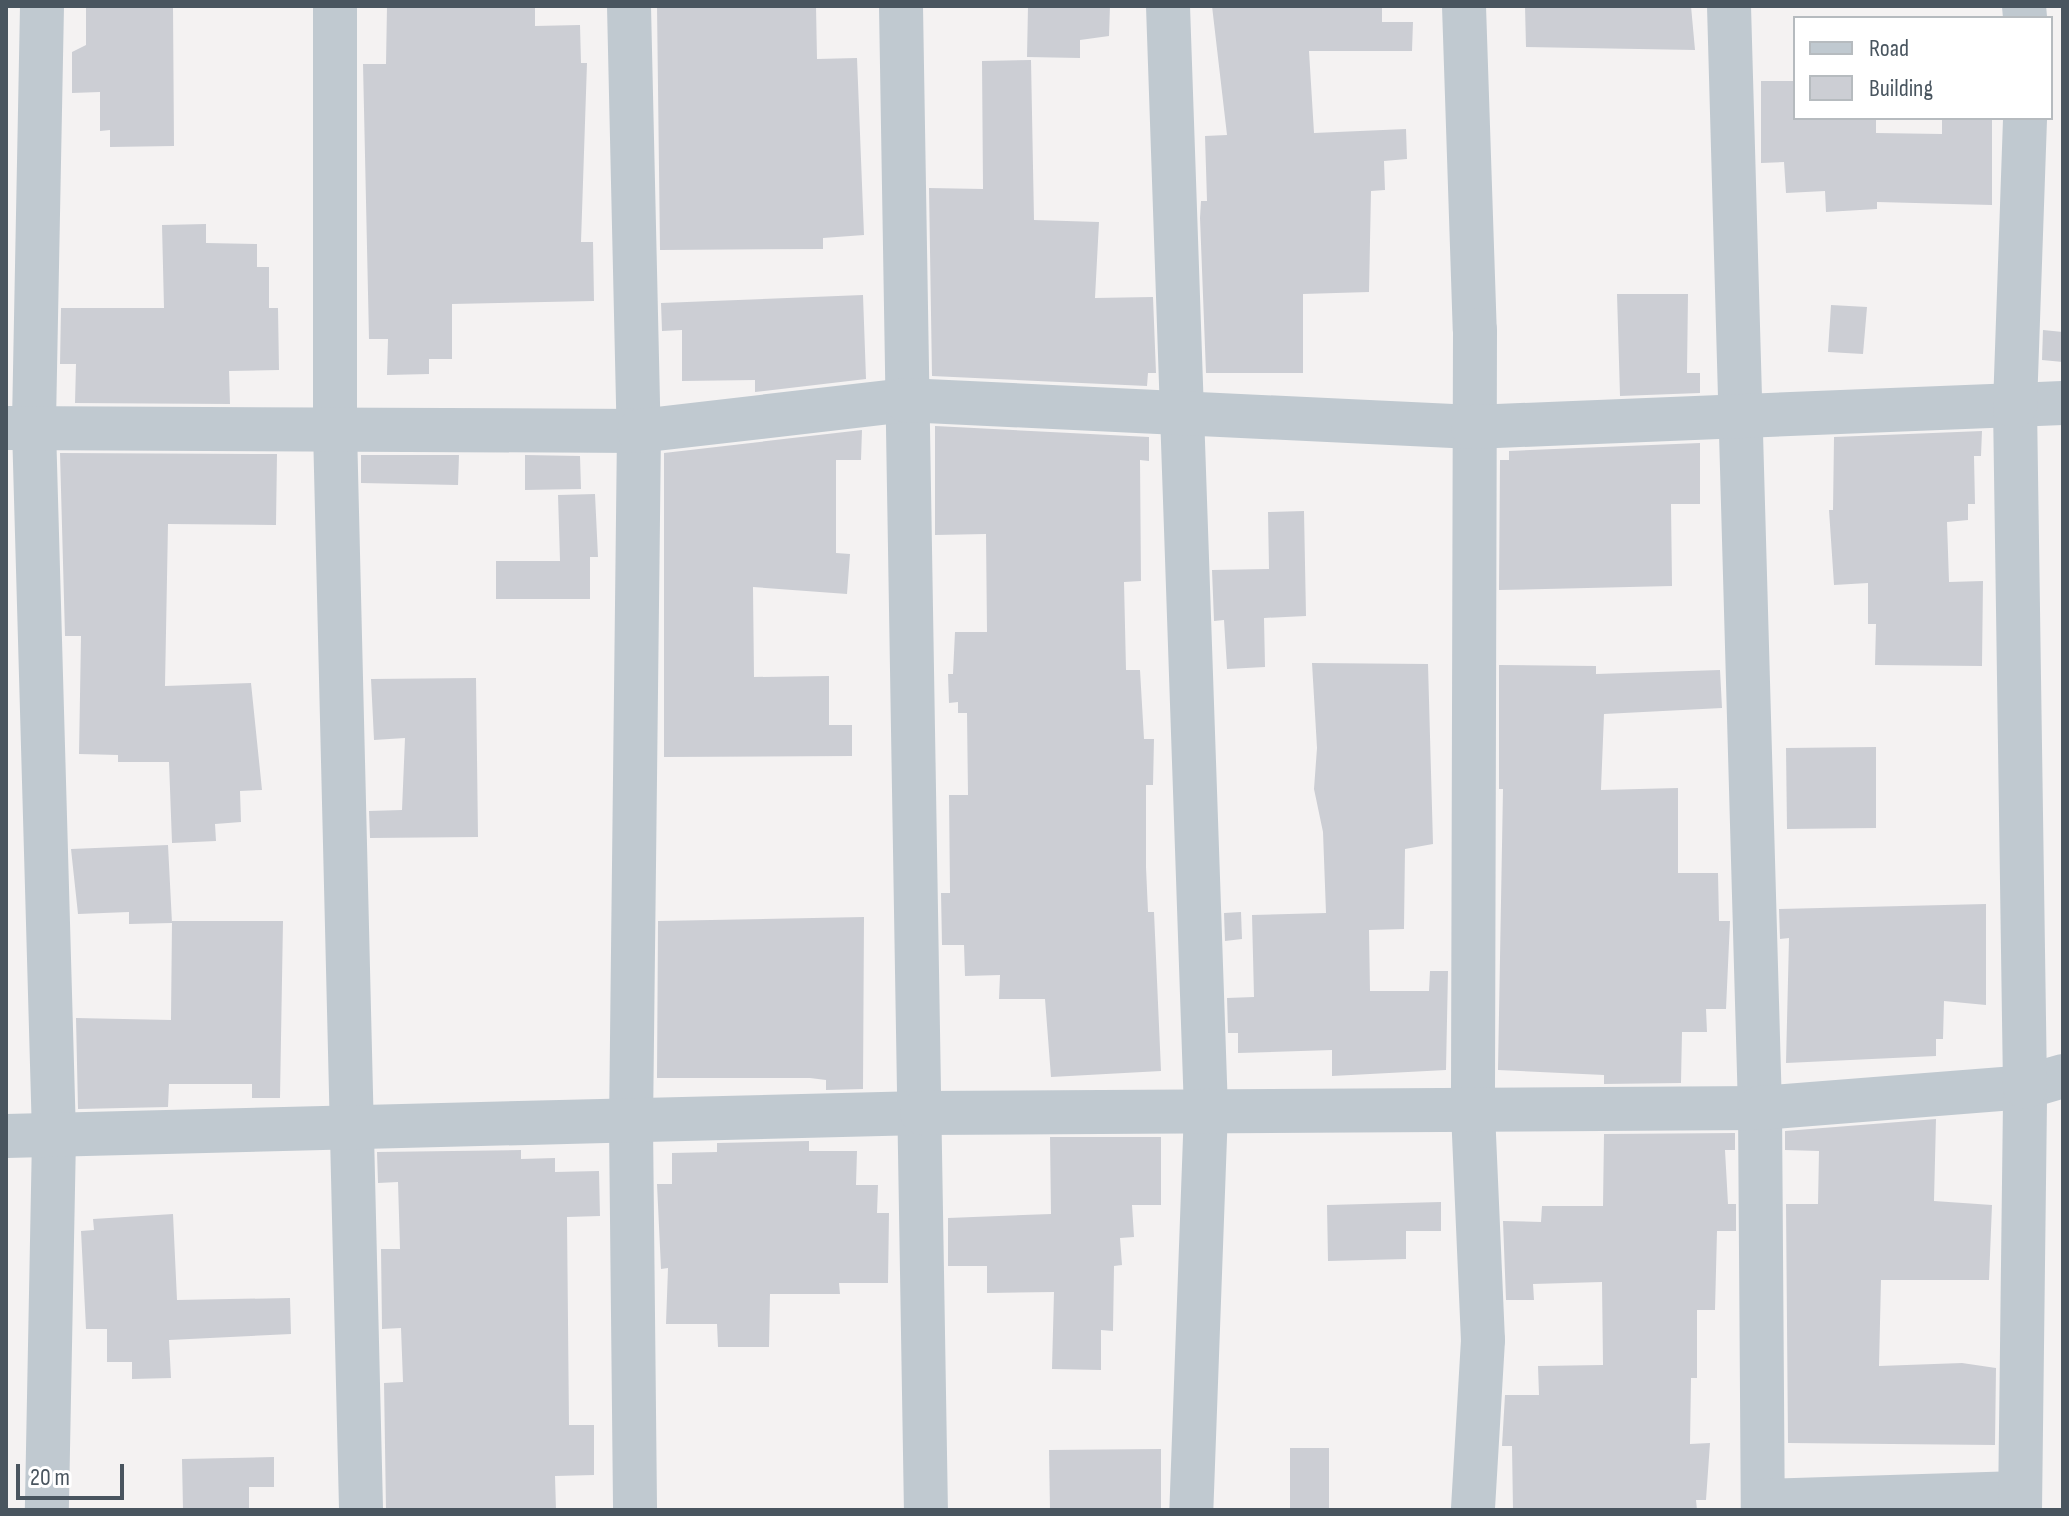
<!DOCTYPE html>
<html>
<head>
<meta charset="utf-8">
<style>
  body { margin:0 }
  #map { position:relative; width:2069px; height:1516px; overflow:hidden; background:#f4f2f2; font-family:"Sofia Sans Condensed",sans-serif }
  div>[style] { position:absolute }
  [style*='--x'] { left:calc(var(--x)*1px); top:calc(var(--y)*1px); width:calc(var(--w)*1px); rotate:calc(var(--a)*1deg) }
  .building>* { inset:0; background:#ccced4 }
  .minor>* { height:44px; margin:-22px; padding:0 22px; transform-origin:22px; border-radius:22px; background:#c0c9d0 }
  span { translate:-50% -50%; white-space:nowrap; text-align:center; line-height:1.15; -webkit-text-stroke:7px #fff; paint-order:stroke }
  .frame { position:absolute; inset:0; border:8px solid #49555f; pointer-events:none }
  .legend { position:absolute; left:1793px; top:16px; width:260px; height:104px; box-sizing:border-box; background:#fff; border:2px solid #b6bbbf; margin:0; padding:10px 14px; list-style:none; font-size:24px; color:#49555f }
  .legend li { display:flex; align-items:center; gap:16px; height:40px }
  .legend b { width:40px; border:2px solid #b6bbbf }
  .scale { position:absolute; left:16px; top:1464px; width:108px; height:36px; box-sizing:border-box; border:4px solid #49555f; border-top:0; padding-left:10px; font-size:24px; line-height:28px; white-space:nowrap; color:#49555f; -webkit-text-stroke:6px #fff; paint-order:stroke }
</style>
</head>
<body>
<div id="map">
  <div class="building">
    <div style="clip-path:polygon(86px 6px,173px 6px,174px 146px,110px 147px,110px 130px,100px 131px,100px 92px,72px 93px,72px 52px,86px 45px)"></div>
    <div style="clip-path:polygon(387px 6px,535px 6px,535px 26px,580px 25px,581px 63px,587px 63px,581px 242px,593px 242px,594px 301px,452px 304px,452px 359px,429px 359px,429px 374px,387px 375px,388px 339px,369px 339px,363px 64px,386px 64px)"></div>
    <div style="clip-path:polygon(657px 6px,816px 6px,817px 59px,857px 58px,864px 235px,823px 238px,823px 249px,660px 250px)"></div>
    <div style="clip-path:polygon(1028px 6px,1110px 6px,1109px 36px,1080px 40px,1080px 58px,1027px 57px)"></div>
    <div style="clip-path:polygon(1212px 6px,1382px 6px,1382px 22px,1413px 22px,1412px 51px,1309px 51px,1314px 133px,1406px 129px,1407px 159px,1384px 161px,1385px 190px,1371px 191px,1369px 292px,1303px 294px,1303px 373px,1206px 373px,1200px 218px,1201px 201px,1207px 201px,1205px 136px,1227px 135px)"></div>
    <div style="clip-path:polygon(1525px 6px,1691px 6px,1695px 50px,1526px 47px)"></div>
    <div style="clip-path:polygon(1031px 60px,1034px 220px,1099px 222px,1095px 298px,1153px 297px,1156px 373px,1148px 373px,1147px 386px,932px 376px,929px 188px,983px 189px,982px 61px)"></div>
    <div style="clip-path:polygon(1761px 81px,1795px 81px,1795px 118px,1876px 118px,1876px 133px,1942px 134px,1942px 118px,1992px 118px,1992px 205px,1877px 202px,1877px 209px,1826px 212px,1825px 191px,1786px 193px,1784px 162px,1761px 163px)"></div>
    <div style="clip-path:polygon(206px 224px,206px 243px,257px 244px,257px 267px,269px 267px,269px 308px,278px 308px,279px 370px,229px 371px,230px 404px,75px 403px,76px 364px,60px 364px,61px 308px,164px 308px,162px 225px)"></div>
    <div style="clip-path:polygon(1617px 294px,1688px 294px,1687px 373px,1700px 373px,1700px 393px,1620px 396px)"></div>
    <div style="clip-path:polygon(863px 295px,866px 379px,755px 392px,755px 380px,682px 381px,682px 330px,662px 331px,661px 303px)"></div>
    <div style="clip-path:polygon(1831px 305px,1867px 307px,1863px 354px,1828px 352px)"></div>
    <div style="clip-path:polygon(2043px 330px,2063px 332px,2063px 362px,2042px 360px)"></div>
    <div style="clip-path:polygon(935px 426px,1149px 437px,1149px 461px,1140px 460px,1141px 581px,1124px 582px,1126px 670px,1140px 670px,1144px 739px,1154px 739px,1153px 785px,1146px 785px,1146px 867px,1148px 912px,1154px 912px,1161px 1071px,1051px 1077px,1045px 999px,999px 999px,1000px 975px,965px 976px,964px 945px,942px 945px,941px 893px,950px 893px,949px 795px,968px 795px,967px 713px,958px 713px,958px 702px,949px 703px,948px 674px,953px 674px,955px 632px,987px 632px,986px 534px,935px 535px)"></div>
    <div style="clip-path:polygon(862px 430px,861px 460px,836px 460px,836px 553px,850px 554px,847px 594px,753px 587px,754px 677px,829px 676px,829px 725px,852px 725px,852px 756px,664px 757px,664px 453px)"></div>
    <div style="clip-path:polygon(1982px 431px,1981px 456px,1974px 456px,1975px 504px,1968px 504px,1968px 520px,1947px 522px,1949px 582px,1983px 581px,1982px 666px,1875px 665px,1876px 624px,1868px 624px,1868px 583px,1834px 585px,1829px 510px,1833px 510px,1834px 437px)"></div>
    <div style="clip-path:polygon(1700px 443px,1700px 504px,1671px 504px,1672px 586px,1499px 590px,1500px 460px,1509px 460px,1509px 451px)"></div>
    <div style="clip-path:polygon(60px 453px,277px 454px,276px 525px,168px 524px,165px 686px,251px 683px,262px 790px,240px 791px,241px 822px,215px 824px,216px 841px,172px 843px,169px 762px,118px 762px,118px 755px,79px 754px,81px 636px,65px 636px)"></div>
    <div style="clip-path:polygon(361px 455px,459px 455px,458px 485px,361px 483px)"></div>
    <div style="clip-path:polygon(525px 455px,580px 456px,581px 489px,525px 490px)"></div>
    <div style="clip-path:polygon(595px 494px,598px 557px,590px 557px,590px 599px,496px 599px,496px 561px,560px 561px,558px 495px)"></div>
    <div style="clip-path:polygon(1304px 511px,1306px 616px,1264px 618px,1265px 667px,1227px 669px,1224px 620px,1214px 621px,1212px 570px,1269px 569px,1268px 512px)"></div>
    <div style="clip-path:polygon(1312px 663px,1428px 664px,1433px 844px,1405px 849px,1404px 929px,1369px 930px,1370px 991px,1429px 991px,1430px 971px,1448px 971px,1446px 1070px,1332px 1076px,1332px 1050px,1238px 1053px,1238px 1033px,1228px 1033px,1227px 998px,1254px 997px,1252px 915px,1326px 913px,1323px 832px,1314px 789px,1317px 748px)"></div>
    <div style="clip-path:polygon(1499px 665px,1596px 666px,1596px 674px,1720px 670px,1722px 708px,1604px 714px,1601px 790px,1678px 788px,1678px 873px,1718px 873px,1719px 921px,1730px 921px,1726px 1009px,1706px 1009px,1707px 1032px,1682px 1032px,1681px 1083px,1604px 1084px,1604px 1075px,1498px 1070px,1503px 789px,1499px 789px)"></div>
    <div style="clip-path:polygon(476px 678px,478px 837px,370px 838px,369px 811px,402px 810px,405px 738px,374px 740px,371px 679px)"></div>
    <div style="clip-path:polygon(1876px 747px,1876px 828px,1787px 829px,1786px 748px)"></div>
    <div style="clip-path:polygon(168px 845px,172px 923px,129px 924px,129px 912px,78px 914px,71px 849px)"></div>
    <div style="clip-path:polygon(1986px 904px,1986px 1005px,1944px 1001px,1943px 1039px,1936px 1039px,1936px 1056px,1786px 1063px,1789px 938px,1780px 939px,1779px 909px)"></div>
    <div style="clip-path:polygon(1241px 912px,1242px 939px,1225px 941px,1224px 913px)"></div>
    <div style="clip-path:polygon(864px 917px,863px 1089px,826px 1090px,826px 1080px,810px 1078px,657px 1078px,658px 921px)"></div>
    <div style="clip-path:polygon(172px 921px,283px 921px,280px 1098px,252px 1098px,252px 1084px,169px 1084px,168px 1107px,78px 1109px,76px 1018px,171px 1020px)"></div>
    <div style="clip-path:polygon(1936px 1119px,1934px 1201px,1992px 1205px,1989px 1280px,1881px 1280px,1879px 1366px,1962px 1363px,1996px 1368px,1995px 1445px,1788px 1443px,1786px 1204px,1818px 1204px,1819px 1151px,1785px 1150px,1785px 1131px)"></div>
    <div style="clip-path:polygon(1735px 1133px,1735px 1150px,1725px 1150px,1728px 1204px,1736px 1204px,1736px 1231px,1717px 1231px,1715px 1310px,1697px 1310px,1697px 1378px,1691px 1378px,1690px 1444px,1710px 1443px,1706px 1500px,1696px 1500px,1697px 1510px,1513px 1510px,1512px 1446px,1502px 1446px,1505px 1395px,1539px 1395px,1538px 1366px,1603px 1365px,1602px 1282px,1533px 1284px,1534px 1300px,1506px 1300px,1503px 1221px,1541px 1222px,1542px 1206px,1603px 1206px,1604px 1134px)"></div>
    <div style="clip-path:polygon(1050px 1137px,1161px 1137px,1161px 1205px,1132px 1205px,1134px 1237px,1120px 1238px,1122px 1265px,1114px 1266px,1113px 1331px,1101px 1330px,1101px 1370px,1052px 1369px,1054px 1292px,987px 1293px,987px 1266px,948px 1266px,948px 1218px,1051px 1214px)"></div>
    <div style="clip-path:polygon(809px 1141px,809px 1151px,857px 1151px,856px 1185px,878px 1185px,877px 1213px,889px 1213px,888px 1283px,839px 1283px,840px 1294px,770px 1294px,769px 1347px,718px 1347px,717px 1324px,666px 1324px,668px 1268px,661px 1269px,657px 1184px,672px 1184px,672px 1153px,717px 1152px,717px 1143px)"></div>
    <div style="clip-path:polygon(521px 1150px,521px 1159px,555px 1158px,555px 1172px,599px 1171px,600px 1216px,567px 1217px,569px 1425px,594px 1425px,594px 1475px,555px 1476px,556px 1510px,386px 1510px,384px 1383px,403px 1382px,401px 1328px,382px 1329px,381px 1249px,400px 1249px,398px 1182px,378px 1183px,377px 1152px)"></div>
    <div style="clip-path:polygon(1441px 1202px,1441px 1231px,1406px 1231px,1406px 1259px,1328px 1261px,1327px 1205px)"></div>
    <div style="clip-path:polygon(173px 1214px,177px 1300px,290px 1298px,291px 1334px,169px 1340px,171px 1378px,132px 1379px,132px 1362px,107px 1362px,107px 1329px,86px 1329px,81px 1231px,94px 1230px,93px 1219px)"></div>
    <div style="clip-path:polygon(1290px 1448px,1329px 1448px,1329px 1510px,1290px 1510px)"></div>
    <div style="clip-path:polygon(1161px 1449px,1161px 1510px,1050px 1510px,1049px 1450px)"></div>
    <div style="clip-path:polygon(274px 1457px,274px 1487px,249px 1487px,249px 1510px,183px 1510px,182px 1459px)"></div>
  </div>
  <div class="minor">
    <div style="--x:42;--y:6;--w:422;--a:91.1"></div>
    <div style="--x:34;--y:428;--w:709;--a:88.38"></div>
    <div style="--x:54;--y:1137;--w:373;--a:91.1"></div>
    <div style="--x:335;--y:6;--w:423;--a:90"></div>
    <div style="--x:335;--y:429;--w:1081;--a:88.62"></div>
    <div style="--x:629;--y:6;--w:425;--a:88.7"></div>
    <div style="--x:639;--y:431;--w:693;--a:90.66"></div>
    <div style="--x:631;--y:1124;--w:386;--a:89.4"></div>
    <div style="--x:901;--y:6;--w:1504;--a:89.05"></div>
    <div style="--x:1168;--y:6;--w:1105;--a:88.03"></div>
    <div style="--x:1206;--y:1110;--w:400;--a:92.1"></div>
    <div style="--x:1464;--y:6;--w:324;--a:88.1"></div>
    <div style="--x:1475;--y:330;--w:782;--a:90.15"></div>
    <div style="--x:1473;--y:1112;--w:228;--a:87.5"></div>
    <div style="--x:1483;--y:1340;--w:170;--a:93.4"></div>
    <div style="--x:1729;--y:6;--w:1102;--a:88.39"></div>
    <div style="--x:1760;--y:1108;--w:402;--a:89.6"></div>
    <div style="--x:2024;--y:6;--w:12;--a:85"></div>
    <div style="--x:6;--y:428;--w:633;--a:0.27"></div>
    <div style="--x:639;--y:431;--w:268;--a:-6.6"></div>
    <div style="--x:905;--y:400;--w:569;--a:2.72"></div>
    <div style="--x:1473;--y:427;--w:590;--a:-2.33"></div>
    <div style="--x:6;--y:1136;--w:916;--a:-1.44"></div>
    <div style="--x:922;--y:1113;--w:838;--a:-0.34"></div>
    <div style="--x:1760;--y:1108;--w:266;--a:-4.5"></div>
    <div style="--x:2025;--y:1087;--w:40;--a:-16"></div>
    <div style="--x:1763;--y:1501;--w:256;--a:-1.8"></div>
    <div style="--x:2020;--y:1510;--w:423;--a:-89.3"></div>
    <div style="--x:2025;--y:1087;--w:681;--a:-90.84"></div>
    <div style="--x:2015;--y:406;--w:288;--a:-88"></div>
  </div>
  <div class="frame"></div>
  <ul class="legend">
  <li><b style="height:10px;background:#c0c9d0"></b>Road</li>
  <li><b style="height:22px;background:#ccced4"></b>Building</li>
  </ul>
  <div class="scale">20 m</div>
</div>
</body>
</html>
